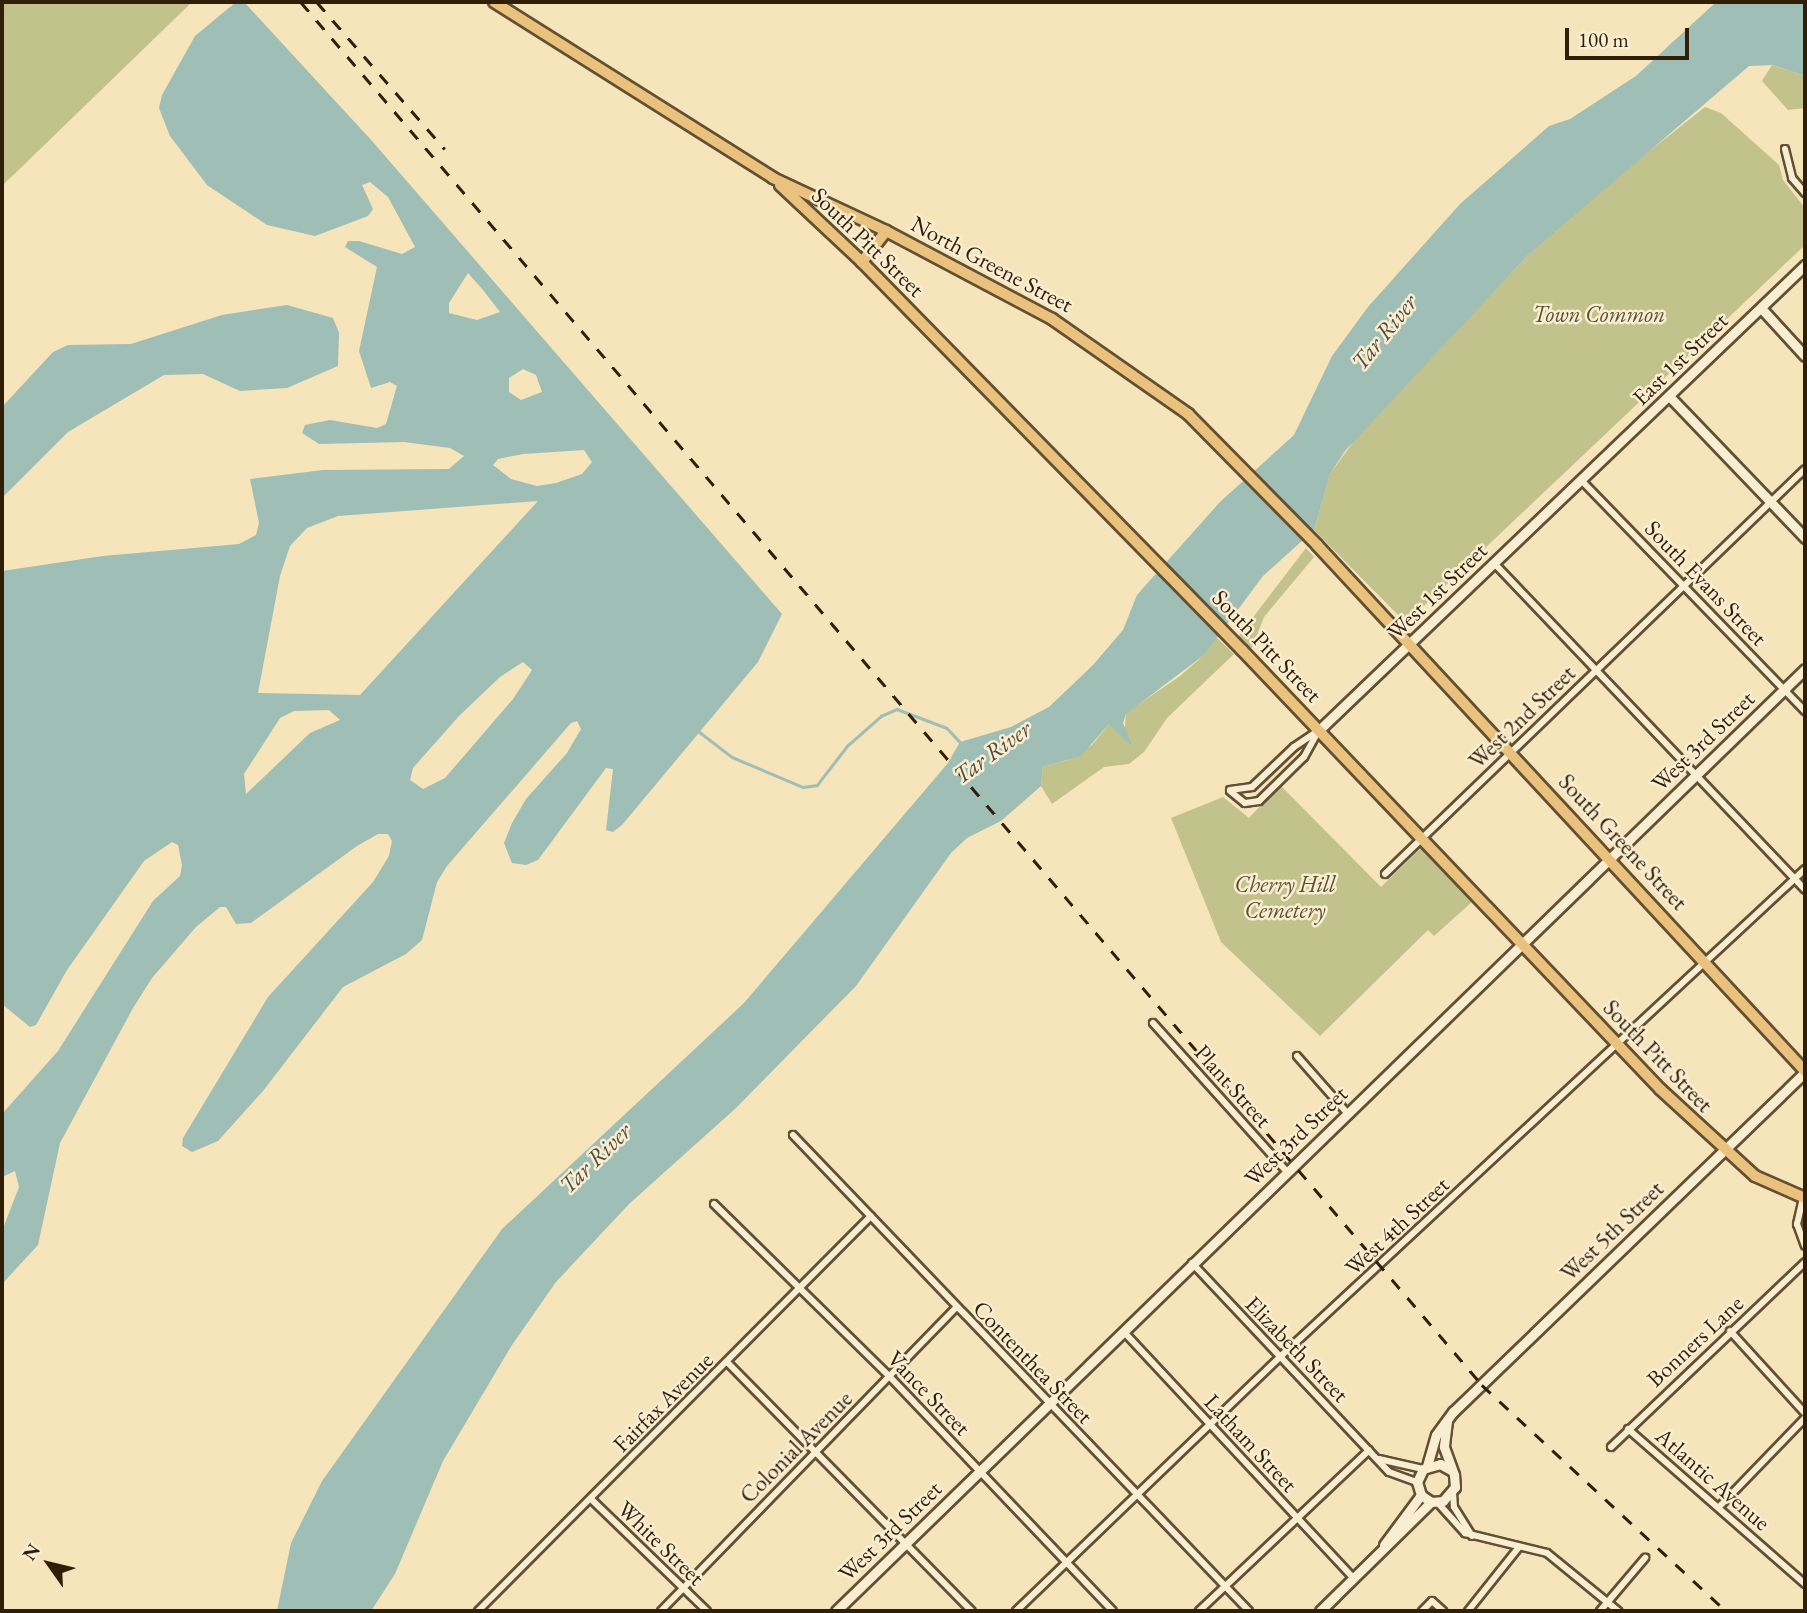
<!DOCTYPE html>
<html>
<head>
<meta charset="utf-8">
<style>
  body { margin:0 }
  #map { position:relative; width:1807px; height:1613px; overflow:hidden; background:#f6e4ba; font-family:"EB Garamond",serif }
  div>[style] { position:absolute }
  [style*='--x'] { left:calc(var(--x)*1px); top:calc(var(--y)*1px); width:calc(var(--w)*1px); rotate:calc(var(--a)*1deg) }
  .green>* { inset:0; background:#c2c28c }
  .water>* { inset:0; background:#9ebeb6 }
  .stream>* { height:2.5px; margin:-1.25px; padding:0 1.25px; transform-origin:1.25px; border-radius:1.25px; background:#9ebeb6 }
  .roads { filter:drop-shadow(2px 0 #625034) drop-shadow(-2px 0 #625034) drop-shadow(0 2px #625034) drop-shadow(0 -2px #625034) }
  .street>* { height:6px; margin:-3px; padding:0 3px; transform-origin:3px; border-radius:3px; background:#f9edd2 }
  .secondary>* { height:9px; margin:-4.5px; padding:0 4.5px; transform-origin:4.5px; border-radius:4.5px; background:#f9edd2 }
  .primary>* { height:10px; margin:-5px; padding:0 5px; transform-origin:5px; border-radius:5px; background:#ebc27d }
  .rail>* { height:2.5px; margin-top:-1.25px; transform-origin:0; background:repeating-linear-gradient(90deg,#301e08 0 12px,transparent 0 24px) }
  span { translate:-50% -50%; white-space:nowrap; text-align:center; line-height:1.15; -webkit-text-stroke:5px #f9edd2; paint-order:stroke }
  .street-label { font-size:23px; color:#301e08 }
  .park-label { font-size:23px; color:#5c4f30; font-style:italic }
  .water-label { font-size:24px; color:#514e3c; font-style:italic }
  .frame { position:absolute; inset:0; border:4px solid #301e08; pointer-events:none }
  .north { position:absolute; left:14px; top:1529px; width:70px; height:70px; -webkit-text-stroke:5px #f9edd2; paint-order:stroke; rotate:304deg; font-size:19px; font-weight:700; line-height:28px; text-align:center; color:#301e08 }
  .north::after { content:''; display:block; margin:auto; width:24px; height:32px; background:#301e08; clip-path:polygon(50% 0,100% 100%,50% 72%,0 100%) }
  .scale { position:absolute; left:1565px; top:28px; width:124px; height:32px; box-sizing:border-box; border:4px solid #301e08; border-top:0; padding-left:9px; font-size:21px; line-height:24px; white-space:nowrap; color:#301e08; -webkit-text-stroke:5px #f9edd2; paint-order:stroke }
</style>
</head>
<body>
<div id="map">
  <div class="green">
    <div style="clip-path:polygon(2px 2px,192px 2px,2px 186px)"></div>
    <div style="clip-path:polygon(1772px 65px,1805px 76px,1805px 108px,1788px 110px,1762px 81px)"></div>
    <div style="clip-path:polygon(1705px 107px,1721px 113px,1779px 165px,1783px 180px,1805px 208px,1805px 245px,1406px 623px,1314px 530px,1330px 474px,1362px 430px,1529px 254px,1579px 207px)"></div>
    <div style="clip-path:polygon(1306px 548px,1314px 557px,1264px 617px,1252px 648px,1244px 646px,1238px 637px)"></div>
    <div style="clip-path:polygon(1216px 637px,1234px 654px,1167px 718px,1144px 752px,1129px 764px,1104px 767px,1052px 804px,1041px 786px,1043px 767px,1068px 760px,1092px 745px,1109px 724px,1125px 727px,1126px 713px,1180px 676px,1204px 655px)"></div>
    <div style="clip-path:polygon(1280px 785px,1381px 887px,1421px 848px,1473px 901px,1434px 936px,1428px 930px,1320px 1036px,1221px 942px,1171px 818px,1223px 797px,1249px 818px)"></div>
  </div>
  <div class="water">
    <div style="clip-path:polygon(evenodd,236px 2px,244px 2px,372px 141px,782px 614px,758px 662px,622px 825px,613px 832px,606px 830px,613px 769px,606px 768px,538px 860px,526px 865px,512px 863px,504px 843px,512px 823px,526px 799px,567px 753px,581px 729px,577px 721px,571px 723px,447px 866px,437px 882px,422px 940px,406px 954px,343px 987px,263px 1091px,218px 1141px,192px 1152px,182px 1146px,183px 1138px,268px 997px,373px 882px,389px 856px,392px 841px,388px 834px,378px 834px,357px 846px,251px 923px,236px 924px,226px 907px,220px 907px,196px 927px,152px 978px,133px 1008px,60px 1143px,38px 1245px,2px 1284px,2px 1231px,19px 1187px,15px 1171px,2px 1177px,2px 1114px,58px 1051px,153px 901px,180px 876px,182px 865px,178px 845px,172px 842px,144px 861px,67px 970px,36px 1025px,30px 1027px,2px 1004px,2px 571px,103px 556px,239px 544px,256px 535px,259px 523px,250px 479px,323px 470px,449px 469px,464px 456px,450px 448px,404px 442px,319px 444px,302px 433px,305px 425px,330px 420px,377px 428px,386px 424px,397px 386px,390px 382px,371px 388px,359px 351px,377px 267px,345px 247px,348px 241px,359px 241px,402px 254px,415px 247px,388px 197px,370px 182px,362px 185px,373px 209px,368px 216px,315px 236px,267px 225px,207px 185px,170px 136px,159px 108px,162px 95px,195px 36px,236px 2px,468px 273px,483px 290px,500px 312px,477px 320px,449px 313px,449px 303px,468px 273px,236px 2px,523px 369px,536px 375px,542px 392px,521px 400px,509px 392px,509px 378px,523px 369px,236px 2px,584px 450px,592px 462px,582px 474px,556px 483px,537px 486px,511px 479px,493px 465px,498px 459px,523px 454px,584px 450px,236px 2px,538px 501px,360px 695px,258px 693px,280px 576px,290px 546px,307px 528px,338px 516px,538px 501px,236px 2px,523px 662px,532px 670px,513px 699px,445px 778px,423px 789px,410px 780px,413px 768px,459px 716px,500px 677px,523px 662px,236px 2px,329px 710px,340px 720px,310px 733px,246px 794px,244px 774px,280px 718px,294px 711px,329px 710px)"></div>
    <div style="clip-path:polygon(1716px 2px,1805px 2px,1805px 76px,1773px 65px,1749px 66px,1529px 254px,1345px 451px,1330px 474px,1314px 530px,1263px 576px,1204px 655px,1126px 714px,1123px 723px,1132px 746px,1109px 724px,1081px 756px,1043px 767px,1041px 786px,1001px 821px,967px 838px,951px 853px,856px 986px,736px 1108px,629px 1204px,556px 1282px,512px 1345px,443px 1461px,395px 1574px,371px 1611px,277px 1611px,291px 1543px,322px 1481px,502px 1229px,744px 1003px,948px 763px,960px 742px,1011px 727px,1049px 707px,1093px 665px,1123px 630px,1137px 595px,1220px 502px,1294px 435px,1332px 356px,1368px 307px,1460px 204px,1549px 126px,1570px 119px,1636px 76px)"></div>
    <div style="clip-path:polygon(287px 305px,333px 318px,339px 333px,338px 366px,287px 388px,240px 391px,203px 374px,164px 375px,68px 432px,2px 498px,2px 407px,53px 352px,68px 345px,131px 344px,222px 315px)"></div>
  </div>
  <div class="stream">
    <div style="--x:697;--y:730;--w:44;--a:37.6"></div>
    <div style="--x:732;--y:757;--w:77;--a:22.9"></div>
    <div style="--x:803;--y:787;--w:14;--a:-8"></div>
    <div style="--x:817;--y:785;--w:49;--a:-52.4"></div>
    <div style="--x:847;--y:746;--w:45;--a:-41.4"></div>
    <div style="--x:881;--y:716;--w:17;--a:-24"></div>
    <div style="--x:897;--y:709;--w:53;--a:20.8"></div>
    <div style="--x:947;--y:728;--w:21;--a:47"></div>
  </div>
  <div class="roads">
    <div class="street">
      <div style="--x:1785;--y:149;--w:30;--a:76"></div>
      <div style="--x:1792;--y:178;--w:20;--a:49"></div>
      <div style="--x:1581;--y:480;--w:322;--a:45.9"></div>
      <div style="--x:1494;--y:563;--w:451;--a:46.4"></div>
      <div style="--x:1230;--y:790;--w:22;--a:-8"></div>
      <div style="--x:1252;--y:787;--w:58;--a:-43.6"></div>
      <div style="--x:1294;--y:747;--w:30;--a:-34"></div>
      <div style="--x:1230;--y:791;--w:19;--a:39"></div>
      <div style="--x:1245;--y:803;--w:14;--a:-8"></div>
      <div style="--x:1259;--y:801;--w:63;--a:-44.4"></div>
      <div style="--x:1304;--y:757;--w:31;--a:-61"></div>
      <div style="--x:1385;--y:874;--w:583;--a:-43.96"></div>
      <div style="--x:1153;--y:1023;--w:200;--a:48"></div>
      <div style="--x:1297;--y:1056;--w:76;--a:48.7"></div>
      <div style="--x:793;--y:1135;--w:659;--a:46.23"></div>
      <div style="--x:1803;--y:1198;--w:27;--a:103"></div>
      <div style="--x:1797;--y:1224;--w:23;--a:70"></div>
      <div style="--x:714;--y:1204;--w:247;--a:44.5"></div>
      <div style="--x:890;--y:1377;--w:323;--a:46.4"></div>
      <div style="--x:1192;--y:1263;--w:287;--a:46.7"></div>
      <div style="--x:1389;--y:1472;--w:30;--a:20"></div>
      <div style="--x:1730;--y:1331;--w:111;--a:47.6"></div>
      <div style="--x:1124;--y:1332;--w:336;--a:47"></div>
      <div style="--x:727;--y:1362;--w:349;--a:45.5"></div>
      <div style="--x:1628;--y:1429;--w:235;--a:41.2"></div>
      <div style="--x:1611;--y:1447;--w:268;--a:-43.6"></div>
      <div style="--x:1379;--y:1459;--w:45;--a:12.8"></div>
      <div style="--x:1453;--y:1493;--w:14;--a:86"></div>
      <div style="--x:1454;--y:1507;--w:34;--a:58"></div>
      <div style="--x:591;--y:1499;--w:161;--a:44"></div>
      <div style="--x:1437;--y:1502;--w:42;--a:47.9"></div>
      <div style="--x:1465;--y:1533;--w:84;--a:13.7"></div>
      <div style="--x:1547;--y:1553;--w:92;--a:39.2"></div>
      <div style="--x:1719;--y:1507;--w:124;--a:-46"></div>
      <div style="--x:478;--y:1611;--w:557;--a:-45.15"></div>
      <div style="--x:661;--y:1611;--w:424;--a:-45.8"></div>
      <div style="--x:1016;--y:1611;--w:368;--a:-43.9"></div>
      <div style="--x:1281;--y:1356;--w:715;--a:-42.9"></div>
      <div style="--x:1199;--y:1611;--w:234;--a:-43.4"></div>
      <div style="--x:1422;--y:1611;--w:14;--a:-45"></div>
      <div style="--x:1432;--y:1601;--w:15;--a:42"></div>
      <div style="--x:1468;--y:1611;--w:82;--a:-51.4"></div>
      <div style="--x:1600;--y:1611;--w:70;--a:-49.7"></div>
    </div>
    <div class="secondary">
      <div style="--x:1761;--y:308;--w:65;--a:47.5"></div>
      <div style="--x:1669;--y:396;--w:197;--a:46.2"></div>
      <div style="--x:1319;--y:730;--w:673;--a:-43.73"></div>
      <div style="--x:1447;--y:1421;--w:26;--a:97"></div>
      <div style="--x:1444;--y:1447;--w:30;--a:70"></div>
      <div style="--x:1454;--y:1475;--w:12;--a:85"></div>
      <div style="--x:1455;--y:1487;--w:18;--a:131"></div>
      <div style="--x:1443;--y:1501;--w:12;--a:175"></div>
      <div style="--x:1431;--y:1502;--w:12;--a:-145"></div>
      <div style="--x:1421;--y:1495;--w:14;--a:-107"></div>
      <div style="--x:1417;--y:1482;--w:14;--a:-65"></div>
      <div style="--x:1423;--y:1469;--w:18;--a:-16"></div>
      <div style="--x:1440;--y:1464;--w:13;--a:29"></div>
      <div style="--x:1427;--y:1466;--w:32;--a:-74"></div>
      <div style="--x:1436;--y:1435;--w:29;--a:-54"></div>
      <div style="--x:1453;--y:1412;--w:489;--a:-44"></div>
      <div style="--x:1384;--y:1545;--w:62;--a:-53.5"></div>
      <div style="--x:836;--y:1611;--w:1351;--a:-44.19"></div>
      <div style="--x:1320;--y:1611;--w:156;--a:-44.5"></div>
    </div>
    <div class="primary">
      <div style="--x:494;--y:2;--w:330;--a:32.2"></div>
      <div style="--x:773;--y:178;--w:125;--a:25.1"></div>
      <div style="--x:886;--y:231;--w:188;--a:27.9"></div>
      <div style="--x:1052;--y:319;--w:166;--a:34.9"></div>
      <div style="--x:1188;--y:414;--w:184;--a:45.4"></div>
      <div style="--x:1317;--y:545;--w:718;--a:47.15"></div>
      <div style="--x:780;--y:185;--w:112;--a:43.2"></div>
      <div style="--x:862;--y:262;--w:543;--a:45.6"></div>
      <div style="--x:1242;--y:650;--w:606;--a:46.4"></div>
      <div style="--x:1660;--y:1089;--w:129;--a:42.5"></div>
      <div style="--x:1755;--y:1176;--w:55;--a:23.7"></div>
      <div style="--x:862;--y:262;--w:39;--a:-52"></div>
    </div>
  </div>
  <div class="rail">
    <div style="--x:301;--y:2;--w:1819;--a:49.5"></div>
    <div style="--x:1482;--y:1385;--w:333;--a:42.8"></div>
    <div style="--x:317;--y:2;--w:195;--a:49"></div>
  </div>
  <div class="street-label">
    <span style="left:868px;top:242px;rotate:44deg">South Pitt Street</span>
    <span style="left:992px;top:264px;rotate:28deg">North Greene Street</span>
    <span style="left:1680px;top:359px;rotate:-44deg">East 1st Street</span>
    <span style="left:1706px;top:583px;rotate:46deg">South Evans Street</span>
    <span style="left:1437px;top:591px;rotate:-44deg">West 1st Street</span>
    <span style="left:1267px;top:646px;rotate:46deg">South Pitt Street</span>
    <span style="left:1522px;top:717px;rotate:-44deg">West 2nd Street</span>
    <span style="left:1703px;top:741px;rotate:-44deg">West 3rd Street</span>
    <span style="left:1623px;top:842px;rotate:47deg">South Greene Street</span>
    <span style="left:1658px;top:1056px;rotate:46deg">South Pitt Street</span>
    <span style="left:1233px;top:1086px;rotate:48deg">Plant Street</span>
    <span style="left:1296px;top:1136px;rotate:-44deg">West 3rd Street</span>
    <span style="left:1397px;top:1226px;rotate:-43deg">West 4th Street</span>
    <span style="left:1612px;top:1231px;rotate:-44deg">West 5th Street</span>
    <span style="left:1695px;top:1341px;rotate:-43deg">Bonners Lane</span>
    <span style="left:1297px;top:1349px;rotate:46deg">Elizabeth Street</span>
    <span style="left:1033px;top:1362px;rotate:46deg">Contenthea Street</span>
    <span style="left:929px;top:1393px;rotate:46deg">Vance Street</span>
    <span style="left:663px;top:1402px;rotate:-45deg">Fairfax Avenue</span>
    <span style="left:1251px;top:1443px;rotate:47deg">Latham Street</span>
    <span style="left:796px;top:1447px;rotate:-45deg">Colonial Avenue</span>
    <span style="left:1713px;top:1479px;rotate:41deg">Atlantic Avenue</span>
    <span style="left:890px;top:1531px;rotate:-44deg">West 3rd Street</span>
    <span style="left:661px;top:1543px;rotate:44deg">White Street</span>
  </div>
  <div class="park-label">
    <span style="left:1599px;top:314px">Town Common</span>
    <span style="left:1285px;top:897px">Cherry Hill<br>Cemetery</span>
  </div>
  <div class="water-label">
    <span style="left:1384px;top:332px;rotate:-51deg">Tar River</span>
    <span style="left:992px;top:752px;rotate:-36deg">Tar River</span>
    <span style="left:595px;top:1158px;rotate:-44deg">Tar River</span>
  </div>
  <div class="frame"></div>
  <div class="north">N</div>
  <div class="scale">100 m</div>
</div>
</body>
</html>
